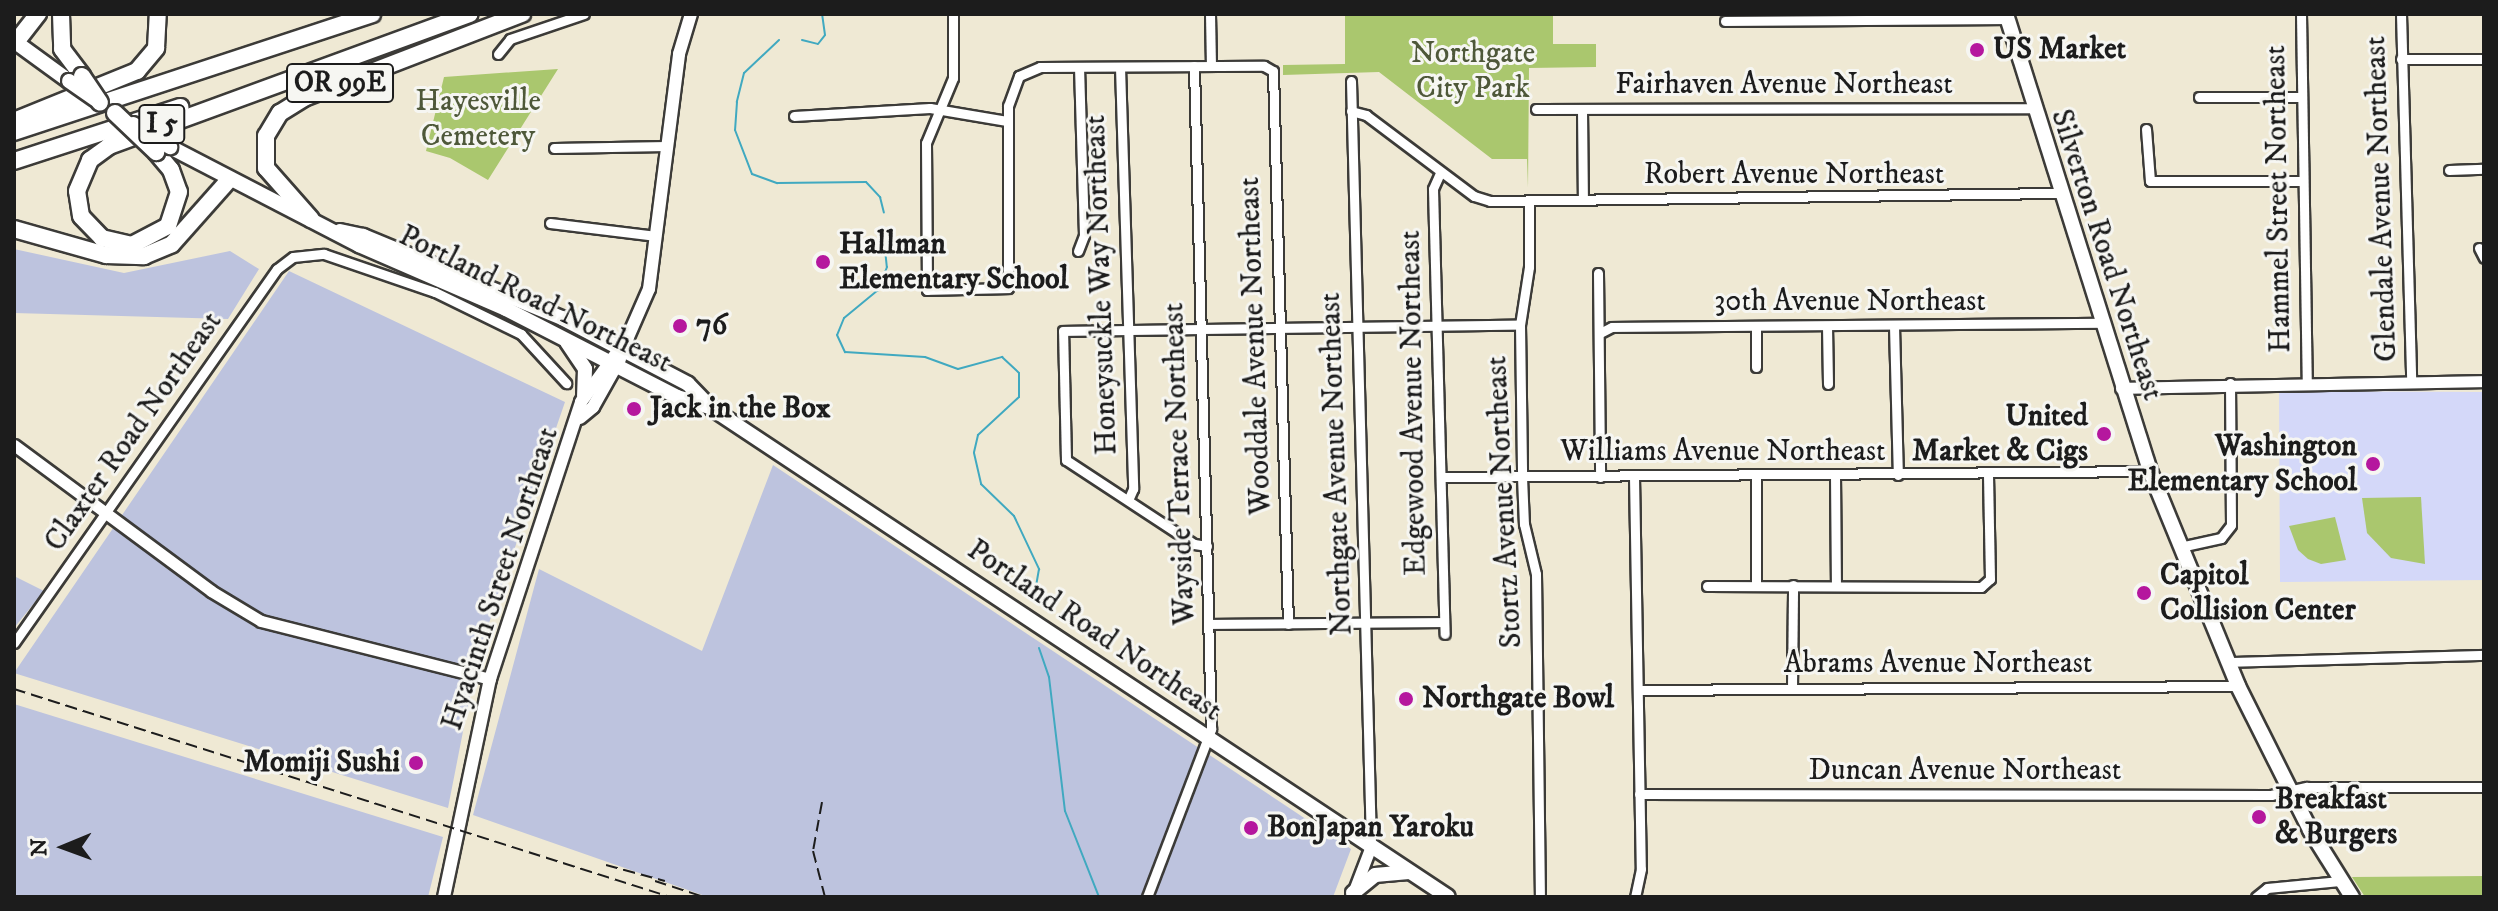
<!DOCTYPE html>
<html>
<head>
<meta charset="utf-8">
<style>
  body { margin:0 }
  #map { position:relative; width:2498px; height:911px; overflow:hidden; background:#efe9d4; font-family:"IM FELL DW Pica",serif }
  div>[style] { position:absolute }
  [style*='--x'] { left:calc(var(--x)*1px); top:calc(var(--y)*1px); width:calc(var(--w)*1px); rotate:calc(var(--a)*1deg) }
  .built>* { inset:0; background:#d4d8f9 }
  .industrial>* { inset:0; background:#bdc3de }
  .green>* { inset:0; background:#aac76e }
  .stream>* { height:2px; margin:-1px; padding:0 1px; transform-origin:1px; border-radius:1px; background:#40a9c0 }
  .roads { filter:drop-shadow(2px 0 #3c3b38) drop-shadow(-2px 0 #3c3b38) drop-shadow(0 2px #3c3b38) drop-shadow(0 -2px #3c3b38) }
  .minor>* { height:9px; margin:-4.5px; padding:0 4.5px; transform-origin:4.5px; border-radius:4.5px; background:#fff }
  .tertiary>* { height:11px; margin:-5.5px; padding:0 5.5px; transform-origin:5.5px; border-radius:5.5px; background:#fff }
  .secondary>* { height:12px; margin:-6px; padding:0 6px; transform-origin:6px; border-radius:6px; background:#fff }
  .primary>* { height:14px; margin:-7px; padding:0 7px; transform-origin:7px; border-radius:7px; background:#fff }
  .motorway>* { height:16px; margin:-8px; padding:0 8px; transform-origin:8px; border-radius:8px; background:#fff }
  .rail>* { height:2px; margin-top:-1px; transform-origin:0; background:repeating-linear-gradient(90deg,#1c1c1c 0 12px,transparent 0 18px) }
  .bridges { filter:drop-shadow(2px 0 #3c3b38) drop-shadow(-2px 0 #3c3b38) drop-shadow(0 2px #3c3b38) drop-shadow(0 -2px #3c3b38) }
  .primary-bridge>* { height:14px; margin:-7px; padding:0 7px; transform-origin:7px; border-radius:7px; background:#fff }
  .motorway-bridge>* { height:16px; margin:-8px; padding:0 8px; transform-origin:8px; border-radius:8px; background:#fff }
  .dots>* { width:22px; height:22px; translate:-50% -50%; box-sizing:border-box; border:4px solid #f6f6f2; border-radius:50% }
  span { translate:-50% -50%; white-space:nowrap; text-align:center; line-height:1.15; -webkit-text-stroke:6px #f6f6f2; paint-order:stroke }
  .shield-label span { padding:2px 6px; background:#f6f6f2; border:2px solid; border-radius:6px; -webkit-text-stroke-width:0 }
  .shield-label { font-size:28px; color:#1c1c1c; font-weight:700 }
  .poi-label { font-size:30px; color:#1c1c1c; font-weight:700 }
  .left { translate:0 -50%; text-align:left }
  .right { translate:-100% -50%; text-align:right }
  .park-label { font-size:30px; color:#4e5839 }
  .street-label { font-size:30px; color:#1c1c1c }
  .frame { position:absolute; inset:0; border:16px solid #1c1c1c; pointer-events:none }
  .north { position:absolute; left:24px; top:807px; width:80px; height:80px; -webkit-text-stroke:6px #f6f6f2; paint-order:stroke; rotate:269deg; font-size:22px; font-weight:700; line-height:32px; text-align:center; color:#1c1c1c }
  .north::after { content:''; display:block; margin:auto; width:28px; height:36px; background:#1c1c1c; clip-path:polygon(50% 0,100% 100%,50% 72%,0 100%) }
</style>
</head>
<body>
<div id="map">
  <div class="built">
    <div style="clip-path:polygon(2279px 391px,2484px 392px,2484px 580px,2280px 582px)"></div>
  </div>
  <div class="industrial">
    <div style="clip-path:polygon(14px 249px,124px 273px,230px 251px,259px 269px,228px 319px,14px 313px)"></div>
    <div style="clip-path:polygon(289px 271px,565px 402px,478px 655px,448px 808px,14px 673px)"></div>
    <div style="clip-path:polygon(773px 465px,1351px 849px,1333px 897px,708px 897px,473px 815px,539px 569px,702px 651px)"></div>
    <div style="clip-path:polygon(14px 576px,44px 591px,14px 628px)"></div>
    <div style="clip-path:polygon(14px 704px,443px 837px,428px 897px,14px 897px)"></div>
  </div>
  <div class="green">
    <div style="clip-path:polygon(1345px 14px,1553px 14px,1553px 44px,1596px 44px,1596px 67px,1529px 68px,1528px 188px,1527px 159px,1492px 159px,1379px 72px,1283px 75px,1283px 65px,1345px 64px)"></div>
    <div style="clip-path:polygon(558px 69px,488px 180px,450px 158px,426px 151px,444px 77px)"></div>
    <div style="clip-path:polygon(2421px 497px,2425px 564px,2391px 558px,2367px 533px,2362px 498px)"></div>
    <div style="clip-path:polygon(2335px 517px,2346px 560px,2321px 564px,2308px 559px,2298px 550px,2289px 526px)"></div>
    <div style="clip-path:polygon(2484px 876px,2484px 897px,2365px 897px,2352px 877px)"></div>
  </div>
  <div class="stream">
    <div style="--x:779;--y:40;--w:48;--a:136.7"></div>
    <div style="--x:744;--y:73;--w:30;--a:104"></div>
    <div style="--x:737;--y:102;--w:28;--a:94"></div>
    <div style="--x:735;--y:130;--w:47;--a:68.9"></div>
    <div style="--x:752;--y:174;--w:27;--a:20"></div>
    <div style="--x:777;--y:183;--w:89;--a:-0.6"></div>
    <div style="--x:866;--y:182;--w:21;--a:47"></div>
    <div style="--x:880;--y:197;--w:16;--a:76"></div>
    <div style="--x:802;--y:40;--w:16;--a:14"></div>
    <div style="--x:818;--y:44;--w:11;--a:-52"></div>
    <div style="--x:825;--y:35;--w:21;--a:-98"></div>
    <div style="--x:884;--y:240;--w:27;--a:84"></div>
    <div style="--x:887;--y:267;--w:25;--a:111"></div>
    <div style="--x:878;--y:290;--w:44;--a:140.5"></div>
    <div style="--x:844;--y:318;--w:18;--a:112"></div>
    <div style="--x:837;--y:335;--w:19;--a:65"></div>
    <div style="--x:845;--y:352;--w:80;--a:3.6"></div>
    <div style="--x:925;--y:357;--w:35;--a:20"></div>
    <div style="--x:958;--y:369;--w:46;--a:-15.3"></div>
    <div style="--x:1002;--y:357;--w:23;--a:43"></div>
    <div style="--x:1019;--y:373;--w:24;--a:90"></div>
    <div style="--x:1019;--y:397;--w:56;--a:137.2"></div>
    <div style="--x:978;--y:435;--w:18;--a:103"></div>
    <div style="--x:974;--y:453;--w:32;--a:77"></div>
    <div style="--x:981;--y:484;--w:46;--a:44.1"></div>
    <div style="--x:1014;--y:516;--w:59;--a:64.7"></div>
    <div style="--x:1039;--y:569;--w:29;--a:100"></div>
    <div style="--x:1039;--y:648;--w:31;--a:71"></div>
    <div style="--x:1049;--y:677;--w:135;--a:83.2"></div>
    <div style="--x:1065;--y:811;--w:92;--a:68.4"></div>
  </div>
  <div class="roads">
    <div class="minor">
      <div style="--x:953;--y:14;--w:64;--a:90"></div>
      <div style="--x:953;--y:78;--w:70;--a:112.6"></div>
      <div style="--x:926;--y:143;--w:147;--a:89.6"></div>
      <div style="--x:927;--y:290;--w:81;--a:-1.4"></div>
      <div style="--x:1008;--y:288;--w:182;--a:-90"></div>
      <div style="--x:1008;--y:106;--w:32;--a:-70"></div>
      <div style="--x:1019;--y:76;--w:23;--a:-23"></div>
      <div style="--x:1040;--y:67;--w:224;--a:-0.3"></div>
      <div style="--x:1264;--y:66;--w:10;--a:29"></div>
      <div style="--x:1273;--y:71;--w:553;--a:88.45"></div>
      <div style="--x:1210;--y:14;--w:52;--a:88.9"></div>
      <div style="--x:2301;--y:14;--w:369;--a:89.1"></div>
      <div style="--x:2401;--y:14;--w:368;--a:88.4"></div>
      <div style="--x:1725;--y:21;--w:282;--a:-0.4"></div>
      <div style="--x:498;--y:54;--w:19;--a:-51"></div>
      <div style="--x:510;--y:39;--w:78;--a:-18.7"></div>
      <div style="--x:2401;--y:59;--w:83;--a:0"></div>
      <div style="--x:1120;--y:67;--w:422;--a:88.2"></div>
      <div style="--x:1133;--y:489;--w:12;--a:114"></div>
      <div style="--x:1351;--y:81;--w:765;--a:88.5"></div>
      <div style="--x:2199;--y:97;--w:102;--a:0"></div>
      <div style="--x:1536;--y:109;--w:496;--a:-0.1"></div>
      <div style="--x:1582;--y:110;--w:90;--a:89.4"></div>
      <div style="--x:1351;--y:111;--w:16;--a:15"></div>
      <div style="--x:1366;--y:115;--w:135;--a:36.9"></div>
      <div style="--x:1474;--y:196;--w:17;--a:17"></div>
      <div style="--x:1490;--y:201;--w:569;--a:-0.81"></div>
      <div style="--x:794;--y:116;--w:136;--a:-3.4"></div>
      <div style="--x:930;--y:108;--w:78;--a:9.6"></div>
      <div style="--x:2146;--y:129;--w:52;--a:85.6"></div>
      <div style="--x:2150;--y:181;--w:152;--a:0"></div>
      <div style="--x:554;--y:148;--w:113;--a:-1"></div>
      <div style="--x:2449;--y:170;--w:35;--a:-2"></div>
      <div style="--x:1440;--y:173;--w:17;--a:114"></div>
      <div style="--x:1433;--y:189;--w:445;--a:88.5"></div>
      <div style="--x:1529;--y:201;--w:66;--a:90"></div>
      <div style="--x:1529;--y:267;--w:59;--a:98.8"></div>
      <div style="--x:1520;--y:325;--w:152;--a:89.2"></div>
      <div style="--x:1522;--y:477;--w:47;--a:87.6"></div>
      <div style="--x:1524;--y:524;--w:51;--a:76.5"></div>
      <div style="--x:1536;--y:574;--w:323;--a:89.3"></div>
      <div style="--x:550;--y:223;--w:107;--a:7"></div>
      <div style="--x:2479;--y:248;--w:11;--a:63"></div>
      <div style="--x:1078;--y:251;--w:17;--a:-69"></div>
      <div style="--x:1084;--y:235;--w:167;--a:-91.7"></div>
      <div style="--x:1598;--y:273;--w:204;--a:89.4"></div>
      <div style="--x:1827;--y:326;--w:58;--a:89"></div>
      <div style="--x:1894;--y:326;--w:149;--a:88.5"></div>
      <div style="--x:1600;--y:333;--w:13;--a:-27"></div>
      <div style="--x:1612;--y:327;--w:488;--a:-0.5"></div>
      <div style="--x:1756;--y:367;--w:40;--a:-90"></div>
      <div style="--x:1835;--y:475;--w:110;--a:89.5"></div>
      <div style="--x:1756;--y:476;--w:109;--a:90"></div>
      <div style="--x:1441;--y:477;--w:709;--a:-0.48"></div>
      <div style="--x:1634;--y:477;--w:392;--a:89"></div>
      <div style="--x:1641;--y:869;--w:29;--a:102"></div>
      <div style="--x:1207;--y:546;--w:13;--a:-171"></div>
      <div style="--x:1194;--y:544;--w:153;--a:-146.7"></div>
      <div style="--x:1066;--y:460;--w:129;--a:-91.3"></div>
      <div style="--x:1063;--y:331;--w:457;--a:-0.8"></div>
      <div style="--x:2180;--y:547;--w:42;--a:-12.4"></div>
      <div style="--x:2221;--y:538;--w:16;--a:-52"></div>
      <div style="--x:2231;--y:525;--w:142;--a:-90.4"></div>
      <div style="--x:1707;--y:586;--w:274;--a:0.2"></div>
      <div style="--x:1981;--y:587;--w:12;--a:-42"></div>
      <div style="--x:1990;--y:579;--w:104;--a:-91.1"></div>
      <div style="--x:1209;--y:624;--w:235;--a:-0.5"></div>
      <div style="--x:14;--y:643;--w:457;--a:-54.9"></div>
      <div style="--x:277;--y:269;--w:20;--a:-37"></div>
      <div style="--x:293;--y:257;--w:31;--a:-6"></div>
      <div style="--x:324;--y:254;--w:117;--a:18.9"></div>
      <div style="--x:435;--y:292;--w:96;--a:26"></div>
      <div style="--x:521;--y:334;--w:67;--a:47.4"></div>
      <div style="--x:2228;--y:662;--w:256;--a:-1.6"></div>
      <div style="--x:1792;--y:688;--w:103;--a:-89.4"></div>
      <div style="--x:1639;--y:690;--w:599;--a:-0.38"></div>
      <div style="--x:1639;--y:794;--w:632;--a:0.09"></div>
      <div style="--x:2271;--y:795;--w:37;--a:-13"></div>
      <div style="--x:2307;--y:787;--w:177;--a:0"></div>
      <div style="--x:1147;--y:897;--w:180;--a:-69.1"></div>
      <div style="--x:1211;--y:729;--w:663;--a:-91.47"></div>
      <div style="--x:2256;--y:897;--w:14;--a:-39"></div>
      <div style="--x:2267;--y:888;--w:73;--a:-5.5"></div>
    </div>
    <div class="tertiary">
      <div style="--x:2121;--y:388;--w:363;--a:-1.1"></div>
      <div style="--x:14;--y:445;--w:245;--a:36.5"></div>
      <div style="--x:211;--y:591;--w:58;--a:31"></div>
      <div style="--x:261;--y:621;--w:236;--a:14.2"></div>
      <div style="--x:1353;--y:893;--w:50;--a:-69"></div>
    </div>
    <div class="secondary">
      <div style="--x:580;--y:418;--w:17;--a:-40"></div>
      <div style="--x:593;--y:407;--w:55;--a:-60.6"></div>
      <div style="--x:444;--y:897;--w:223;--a:-78.1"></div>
      <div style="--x:490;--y:679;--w:292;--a:-71.8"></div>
      <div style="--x:581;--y:402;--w:80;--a:-54.1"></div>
      <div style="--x:628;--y:337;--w:52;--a:-66.4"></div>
      <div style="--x:649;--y:289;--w:237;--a:-82.7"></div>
      <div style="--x:679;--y:54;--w:42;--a:-73.3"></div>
    </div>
    <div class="primary">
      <div style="--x:2006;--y:14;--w:479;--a:72.5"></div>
      <div style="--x:2150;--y:471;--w:232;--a:67.7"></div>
      <div style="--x:2238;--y:686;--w:161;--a:63.4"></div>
      <div style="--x:2310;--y:830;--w:79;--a:57.9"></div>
      <div style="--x:14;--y:41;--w:68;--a:36"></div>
      <div style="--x:170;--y:147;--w:213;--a:27.4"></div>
      <div style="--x:359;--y:245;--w:160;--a:23.5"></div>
      <div style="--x:506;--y:309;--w:192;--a:27.2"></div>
      <div style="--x:677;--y:397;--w:34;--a:17"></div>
      <div style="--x:340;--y:231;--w:24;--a:12"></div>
      <div style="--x:363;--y:236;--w:215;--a:22.4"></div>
      <div style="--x:562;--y:318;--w:142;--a:27.6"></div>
      <div style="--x:688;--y:384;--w:33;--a:46"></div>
      <div style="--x:711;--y:408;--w:884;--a:33.56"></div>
      <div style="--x:567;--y:342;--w:32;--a:56"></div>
      <div style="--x:585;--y:369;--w:27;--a:92"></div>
      <div style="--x:1353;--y:893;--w:28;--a:-39"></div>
      <div style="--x:1375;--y:875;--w:34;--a:-5"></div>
    </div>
    <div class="motorway">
      <div style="--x:61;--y:14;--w:35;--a:88"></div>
      <div style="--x:62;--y:49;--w:34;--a:53"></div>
      <div style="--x:16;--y:42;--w:36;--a:-52"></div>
      <div style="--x:14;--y:121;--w:133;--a:-22.1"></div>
      <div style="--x:137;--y:71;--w:30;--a:-50"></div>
      <div style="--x:156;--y:48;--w:34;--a:-87"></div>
      <div style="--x:14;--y:132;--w:377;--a:-18.2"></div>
      <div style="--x:156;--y:152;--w:23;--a:50"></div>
      <div style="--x:171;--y:170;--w:23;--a:70"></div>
      <div style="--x:179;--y:192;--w:36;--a:108"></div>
      <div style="--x:168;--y:226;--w:41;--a:152.2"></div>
      <div style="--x:132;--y:245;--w:31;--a:-167"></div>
      <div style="--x:102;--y:238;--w:30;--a:-134"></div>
      <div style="--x:81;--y:216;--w:25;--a:-99"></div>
      <div style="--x:77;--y:191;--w:34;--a:-67"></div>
      <div style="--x:90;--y:160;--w:24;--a:-36"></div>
      <div style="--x:109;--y:146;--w:384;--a:-20.1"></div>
      <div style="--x:14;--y:161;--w:175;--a:-18"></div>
      <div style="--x:311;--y:219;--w:68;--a:-131.4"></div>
      <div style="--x:266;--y:168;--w:32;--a:-90"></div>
      <div style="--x:266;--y:136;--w:27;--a:-59"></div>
      <div style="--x:280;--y:113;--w:28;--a:-32"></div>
      <div style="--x:304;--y:98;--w:234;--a:-21.1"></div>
      <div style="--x:14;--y:229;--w:96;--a:15.8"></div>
      <div style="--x:106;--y:255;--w:38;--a:2"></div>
      <div style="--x:144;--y:256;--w:30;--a:-23"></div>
      <div style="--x:172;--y:244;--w:84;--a:-48.4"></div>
    </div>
  </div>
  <div class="rail">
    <div style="--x:14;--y:689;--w:688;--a:17.59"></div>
    <div style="--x:822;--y:802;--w:50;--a:100.4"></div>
    <div style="--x:813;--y:851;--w:48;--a:75.4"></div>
    <div style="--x:606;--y:865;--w:61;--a:15.2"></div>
    <div style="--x:655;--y:881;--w:52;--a:18.1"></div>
  </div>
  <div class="bridges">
    <div class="primary-bridge">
      <div style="--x:69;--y:81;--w:32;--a:35"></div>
      <div style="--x:133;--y:124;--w:44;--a:31.9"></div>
    </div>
    <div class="motorway-bridge">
      <div style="--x:82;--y:76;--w:32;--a:56"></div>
      <div style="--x:115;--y:113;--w:57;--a:43.6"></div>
    </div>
  </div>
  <div class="dots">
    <div style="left:1977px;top:50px;background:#b5179e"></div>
    <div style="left:823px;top:262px;background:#b5179e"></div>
    <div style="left:680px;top:326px;background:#b5179e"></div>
    <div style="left:634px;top:409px;background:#b5179e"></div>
    <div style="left:2104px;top:434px;background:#b5179e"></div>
    <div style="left:2373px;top:464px;background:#b5179e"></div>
    <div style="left:2144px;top:593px;background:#b5179e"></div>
    <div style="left:1406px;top:699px;background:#b5179e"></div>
    <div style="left:416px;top:763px;background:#b5179e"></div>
    <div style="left:2259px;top:817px;background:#b5179e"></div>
    <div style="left:1251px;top:828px;background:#b5179e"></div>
  </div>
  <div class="shield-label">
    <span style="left:340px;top:83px">OR 99E</span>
    <span style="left:162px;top:124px">I 5</span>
  </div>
  <div class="poi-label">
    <span class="left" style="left:1993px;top:50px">US Market</span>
    <span class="left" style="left:839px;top:262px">Hallman<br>Elementary School</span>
    <span class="left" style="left:696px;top:326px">76</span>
    <span class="left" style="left:650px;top:409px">Jack in the Box</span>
    <span class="right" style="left:2088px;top:434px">United<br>Market &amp; Cigs</span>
    <span class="right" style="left:2357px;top:464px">Washington<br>Elementary School</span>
    <span class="left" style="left:2160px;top:593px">Capitol<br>Collision Center</span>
    <span class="left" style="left:1422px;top:699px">Northgate Bowl</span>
    <span class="right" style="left:400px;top:763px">Momiji Sushi</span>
    <span class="left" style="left:2275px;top:817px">Breakfast<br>&amp; Burgers</span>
    <span class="left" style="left:1267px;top:828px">BonJapan Yaroku</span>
  </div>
  <div class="park-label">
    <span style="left:1473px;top:71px">Northgate<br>City Park</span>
    <span style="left:478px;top:119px">Hayesville<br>Cemetery</span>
  </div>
  <div class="street-label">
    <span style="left:1784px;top:85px">Fairhaven Avenue Northeast</span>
    <span style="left:1794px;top:175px">Robert Avenue Northeast</span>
    <span style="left:2279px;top:199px;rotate:-91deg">Hammel Street Northeast</span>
    <span style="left:2382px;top:199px;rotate:-92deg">Glendale Avenue Northeast</span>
    <span style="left:2106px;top:255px;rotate:72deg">Silverton Road Northeast</span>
    <span style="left:1102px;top:285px;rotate:-92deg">Honeysuckle Way Northeast</span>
    <span style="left:535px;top:300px;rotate:26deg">Portland Road Northeast</span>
    <span style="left:1850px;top:302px">30th Avenue Northeast</span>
    <span style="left:1256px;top:346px;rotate:-92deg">Wooddale Avenue Northeast</span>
    <span style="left:1414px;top:403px;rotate:-91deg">Edgewood Avenue Northeast</span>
    <span style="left:134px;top:432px;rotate:-55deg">Claxter Road Northeast</span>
    <span style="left:1723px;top:452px">Williams Avenue Northeast</span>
    <span style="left:1180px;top:464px;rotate:-92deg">Wayside Terrace Northeast</span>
    <span style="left:1337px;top:464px;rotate:-92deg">Northgate Avenue Northeast</span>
    <span style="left:1505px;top:502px;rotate:-93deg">Stortz Avenue Northeast</span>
    <span style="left:501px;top:579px;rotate:-72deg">Hyacinth Street Northeast</span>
    <span style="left:1094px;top:631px;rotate:34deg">Portland Road Northeast</span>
    <span style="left:1938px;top:664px">Abrams Avenue Northeast</span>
    <span style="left:1965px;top:771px">Duncan Avenue Northeast</span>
  </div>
  <div class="frame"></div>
  <div class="north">N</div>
</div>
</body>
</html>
